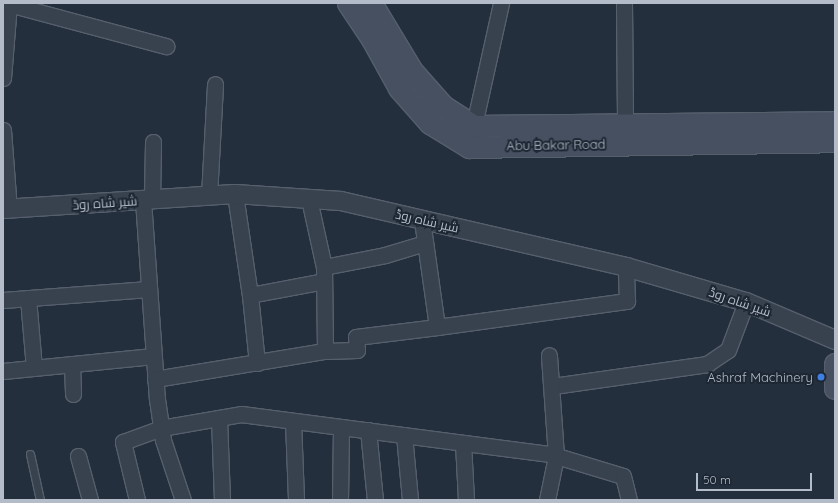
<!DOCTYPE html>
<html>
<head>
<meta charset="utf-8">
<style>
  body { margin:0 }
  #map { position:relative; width:838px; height:503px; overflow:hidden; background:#242f3e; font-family:Quicksand,Cairo,sans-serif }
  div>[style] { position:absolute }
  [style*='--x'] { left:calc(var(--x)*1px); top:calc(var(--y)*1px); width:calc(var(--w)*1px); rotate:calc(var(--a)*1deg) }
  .roads { filter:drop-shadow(1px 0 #565f6c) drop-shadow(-1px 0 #565f6c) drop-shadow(0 1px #565f6c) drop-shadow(0 -1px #565f6c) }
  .service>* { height:7px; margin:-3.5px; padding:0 3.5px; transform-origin:3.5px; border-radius:3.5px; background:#38414e }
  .minor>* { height:15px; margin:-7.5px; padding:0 7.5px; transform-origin:7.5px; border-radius:7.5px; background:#38414e }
  .tertiary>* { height:18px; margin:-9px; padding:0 9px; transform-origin:9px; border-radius:9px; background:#38414e }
  .secondary>* { height:21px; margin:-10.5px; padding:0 10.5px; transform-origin:10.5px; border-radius:10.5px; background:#465061 }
  .dots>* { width:11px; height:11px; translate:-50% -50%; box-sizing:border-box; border:2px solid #1d2633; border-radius:50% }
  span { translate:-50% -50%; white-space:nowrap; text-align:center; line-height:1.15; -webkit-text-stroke:4px #1d2633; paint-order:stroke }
  .street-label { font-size:13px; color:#b4bcc9 }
  .poi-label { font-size:13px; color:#b4bcc9 }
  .right { translate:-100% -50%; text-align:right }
  .frame { position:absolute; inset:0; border:4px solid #b4bcc9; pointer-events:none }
  .scale { position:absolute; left:696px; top:473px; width:116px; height:18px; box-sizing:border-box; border:2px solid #b4bcc9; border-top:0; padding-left:5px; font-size:12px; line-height:14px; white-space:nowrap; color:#b4bcc9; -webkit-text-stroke:3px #1d2633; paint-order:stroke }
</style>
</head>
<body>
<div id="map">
  <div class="roads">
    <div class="service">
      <div style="--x:30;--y:454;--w:47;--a:77.7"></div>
    </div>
    <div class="minor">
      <div style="--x:624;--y:3;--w:120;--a:89.5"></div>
      <div style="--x:9;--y:4;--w:163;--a:15"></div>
      <div style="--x:3;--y:78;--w:75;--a:-85.4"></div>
      <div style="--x:3;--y:130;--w:79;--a:85.7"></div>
      <div style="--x:472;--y:134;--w:134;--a:-77.5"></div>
      <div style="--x:235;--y:194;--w:102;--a:81.6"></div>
      <div style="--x:209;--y:196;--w:112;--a:-86.9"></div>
      <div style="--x:309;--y:199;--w:70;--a:77.6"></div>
      <div style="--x:324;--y:267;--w:62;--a:-11.1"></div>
      <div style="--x:385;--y:255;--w:42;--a:-16.7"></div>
      <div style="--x:143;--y:200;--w:199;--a:86"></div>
      <div style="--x:157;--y:399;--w:41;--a:81.7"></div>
      <div style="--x:163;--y:440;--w:63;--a:71.6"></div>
      <div style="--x:152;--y:200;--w:58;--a:-89"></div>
      <div style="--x:422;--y:220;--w:108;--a:82"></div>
      <div style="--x:437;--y:327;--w:192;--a:-7.8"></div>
      <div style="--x:627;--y:301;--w:34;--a:-92"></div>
      <div style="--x:324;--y:267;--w:84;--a:89.3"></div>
      <div style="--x:325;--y:351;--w:32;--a:-2"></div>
      <div style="--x:357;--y:350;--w:13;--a:-94"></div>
      <div style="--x:356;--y:337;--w:82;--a:-7"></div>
      <div style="--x:28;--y:298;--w:70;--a:85.1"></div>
      <div style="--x:3;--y:300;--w:146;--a:-4.3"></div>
      <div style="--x:257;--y:363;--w:68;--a:-95.9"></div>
      <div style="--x:250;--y:295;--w:75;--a:-10.7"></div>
      <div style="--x:72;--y:364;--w:30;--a:88"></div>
      <div style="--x:3;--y:371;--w:151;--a:-5.7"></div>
      <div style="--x:155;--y:379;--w:172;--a:-9.4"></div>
      <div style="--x:553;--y:386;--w:156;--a:-8.1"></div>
      <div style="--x:707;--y:364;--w:25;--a:-34"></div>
      <div style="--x:728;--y:350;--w:51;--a:-69.4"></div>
      <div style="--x:219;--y:418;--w:82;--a:87.9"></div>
      <div style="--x:293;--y:421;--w:79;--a:87.8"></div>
      <div style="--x:368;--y:430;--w:70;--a:84.3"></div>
      <div style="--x:404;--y:435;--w:65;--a:84.7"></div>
      <div style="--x:463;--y:443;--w:57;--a:87"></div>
      <div style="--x:78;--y:456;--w:46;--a:74.7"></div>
      <div style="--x:137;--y:500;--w:60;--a:-103.6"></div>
      <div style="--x:123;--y:442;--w:40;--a:-20.2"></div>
      <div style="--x:161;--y:428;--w:81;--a:-9.9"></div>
      <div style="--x:241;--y:414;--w:312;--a:7.4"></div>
      <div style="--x:550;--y:454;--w:76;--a:16.8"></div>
      <div style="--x:623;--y:476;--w:25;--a:76"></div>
      <div style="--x:340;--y:500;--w:73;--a:-89.2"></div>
      <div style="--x:547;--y:500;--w:45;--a:-78.4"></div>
      <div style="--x:556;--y:456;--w:101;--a:-94"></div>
    </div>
    <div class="tertiary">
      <div style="--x:3;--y:209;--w:232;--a:-3.7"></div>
      <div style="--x:235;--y:194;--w:106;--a:3.8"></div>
      <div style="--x:341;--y:201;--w:293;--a:13"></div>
      <div style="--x:626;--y:267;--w:125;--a:16.3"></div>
      <div style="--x:746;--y:302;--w:97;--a:23.1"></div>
    </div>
    <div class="secondary">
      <div style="--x:348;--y:3;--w:43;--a:56.3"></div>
      <div style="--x:372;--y:39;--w:56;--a:61.1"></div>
      <div style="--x:399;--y:88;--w:47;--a:48.5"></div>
      <div style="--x:430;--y:123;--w:46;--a:31.6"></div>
      <div style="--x:469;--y:147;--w:366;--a:-0.9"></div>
      <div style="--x:371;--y:3;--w:79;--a:58.9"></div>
      <div style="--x:412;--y:71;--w:47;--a:48.5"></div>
      <div style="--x:443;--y:106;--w:37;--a:33"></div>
      <div style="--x:474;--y:126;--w:361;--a:-0.6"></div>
      <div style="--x:835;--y:364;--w:24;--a:90"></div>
    </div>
  </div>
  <div class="dots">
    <div style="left:821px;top:377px;background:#3f7fe0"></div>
  </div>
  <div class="street-label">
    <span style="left:556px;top:145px;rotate:-1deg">Abu Bakar Road</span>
    <span style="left:105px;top:203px;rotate:-4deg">شیر شاہ روڈ</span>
    <span style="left:427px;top:221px;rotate:13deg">شیر شاہ روڈ</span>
    <span style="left:740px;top:302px;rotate:19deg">شیر شاہ روڈ</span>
  </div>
  <div class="poi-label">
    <span class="right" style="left:813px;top:377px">Ashraf Machinery</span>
  </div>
  <div class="frame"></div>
  <div class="scale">50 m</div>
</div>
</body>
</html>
